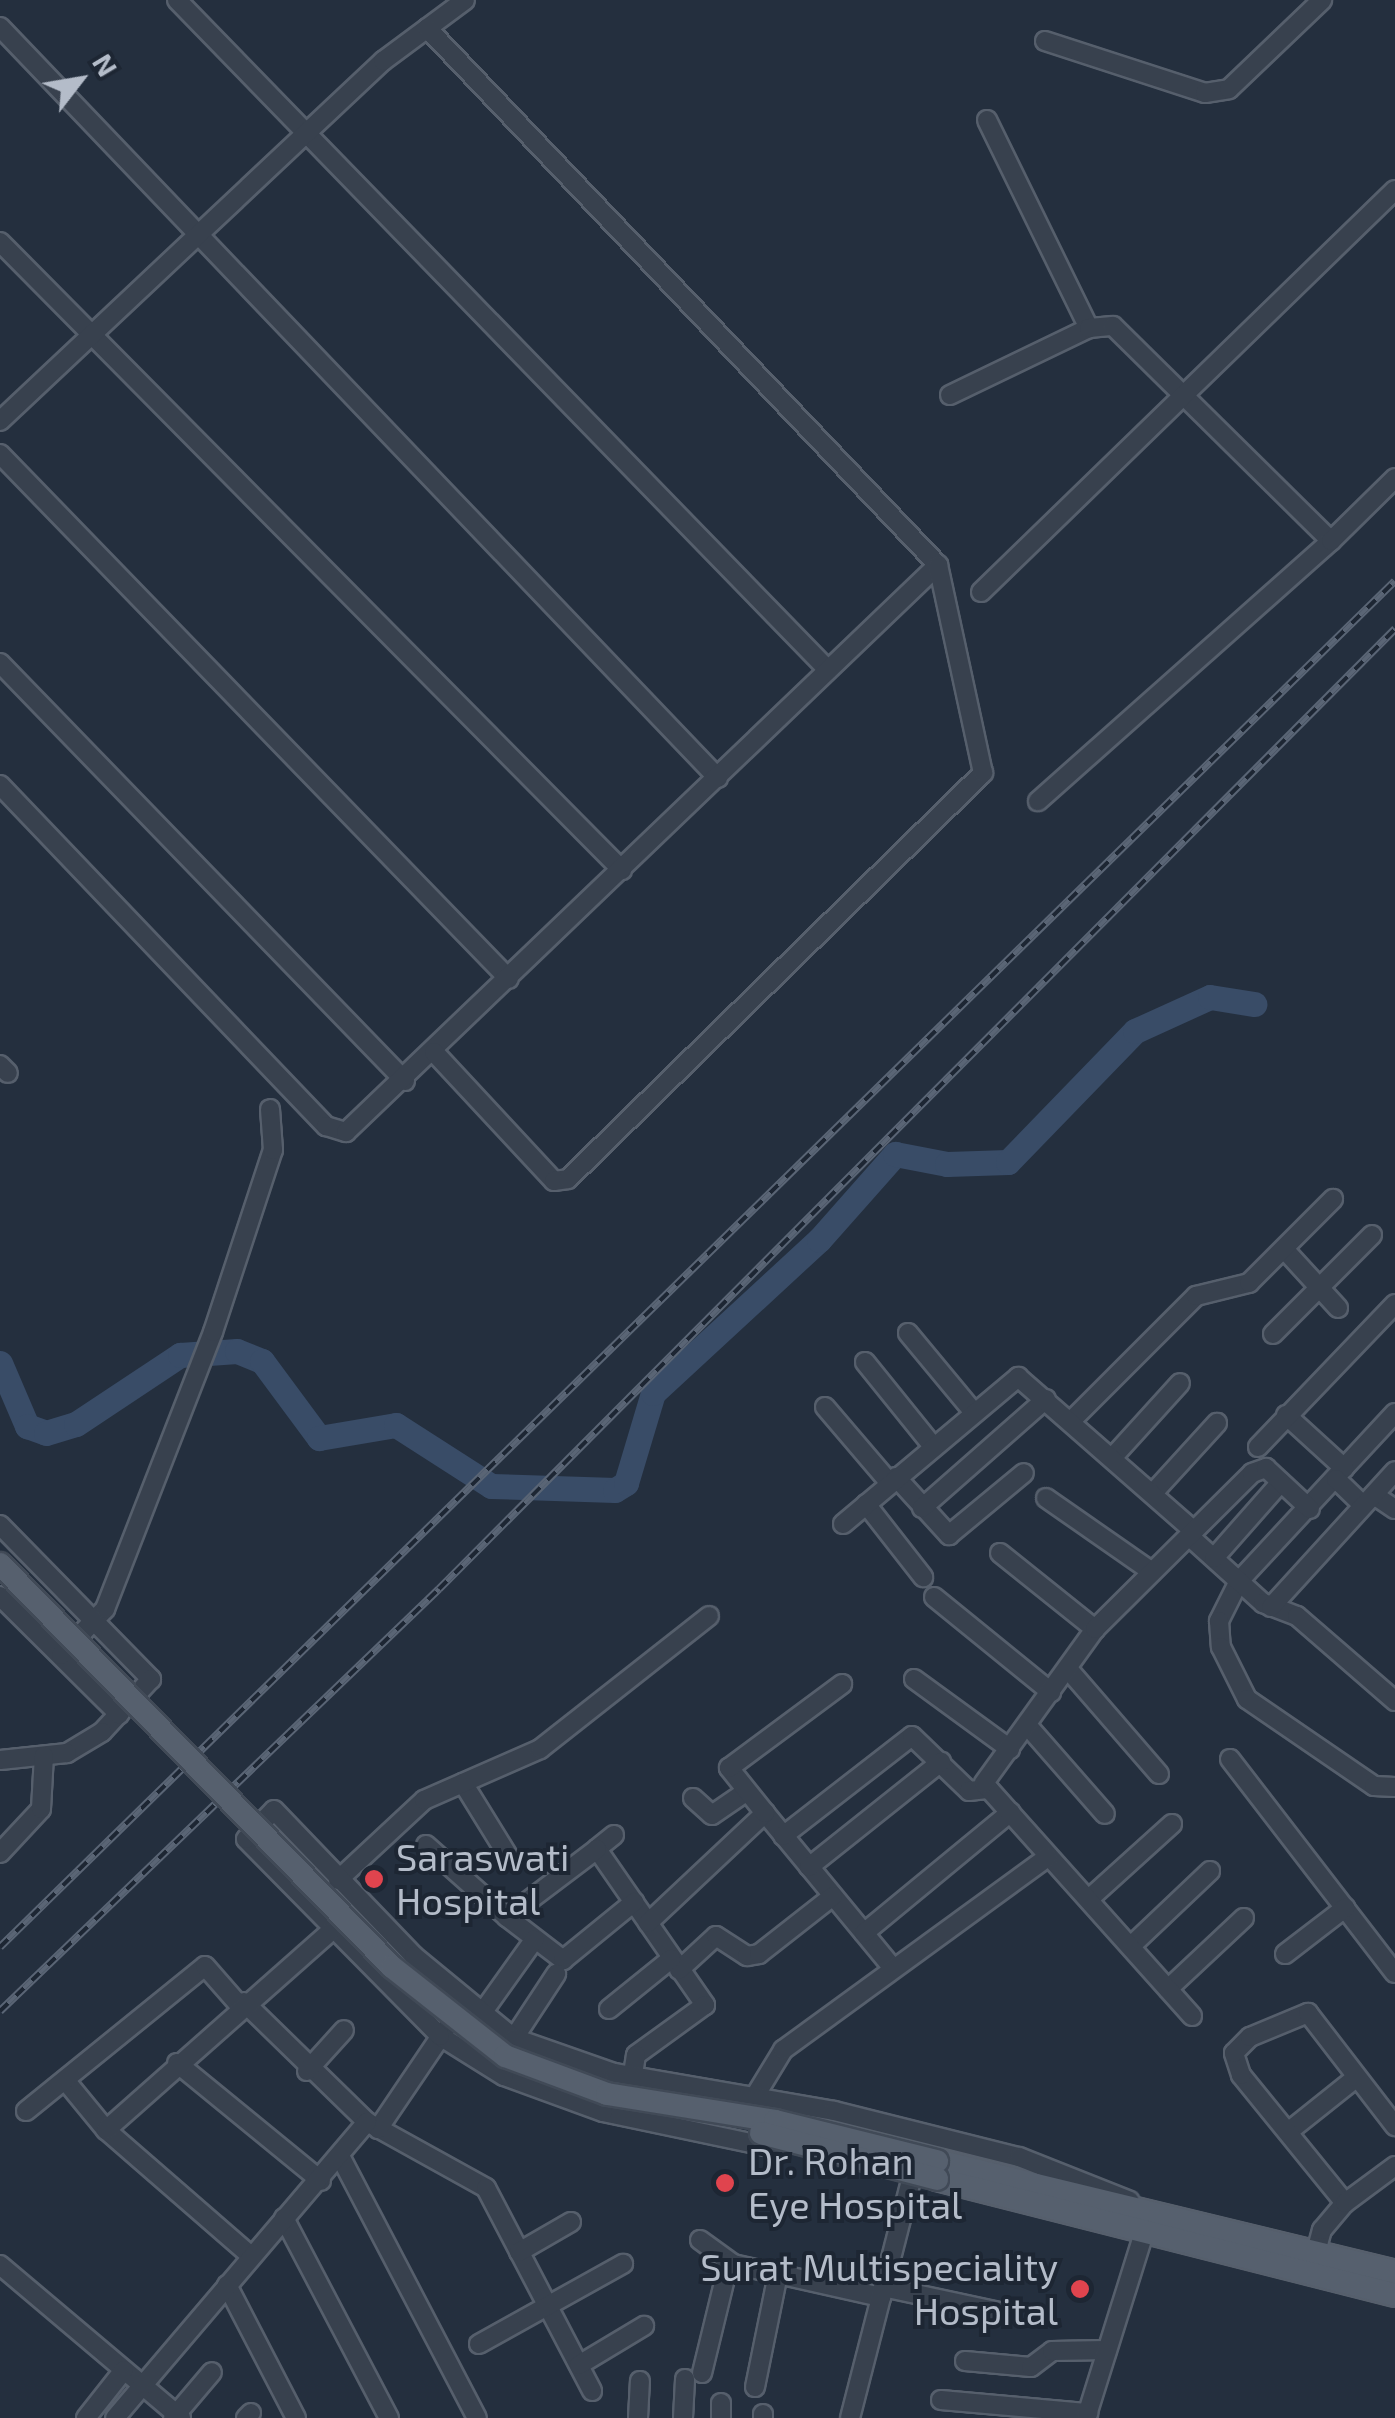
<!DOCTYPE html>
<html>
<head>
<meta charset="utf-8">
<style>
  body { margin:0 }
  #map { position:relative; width:1395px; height:2418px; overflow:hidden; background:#242f3e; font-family:"Exo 2",sans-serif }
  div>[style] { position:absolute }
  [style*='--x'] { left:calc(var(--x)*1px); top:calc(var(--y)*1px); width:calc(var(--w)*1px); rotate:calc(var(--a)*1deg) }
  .river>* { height:25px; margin:-12.5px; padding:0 12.5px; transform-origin:12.5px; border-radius:12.5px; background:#394c67 }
  .roads { filter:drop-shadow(2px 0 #565f6c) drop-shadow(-2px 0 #565f6c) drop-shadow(0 2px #565f6c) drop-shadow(0 -2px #565f6c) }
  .minor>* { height:18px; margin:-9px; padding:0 9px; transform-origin:9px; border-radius:9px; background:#38414e }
  .major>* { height:22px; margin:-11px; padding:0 11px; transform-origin:11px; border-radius:11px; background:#56606e }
  .rail>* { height:8px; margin-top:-4px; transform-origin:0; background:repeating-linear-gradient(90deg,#1d2633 0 11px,#5a6575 0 22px); box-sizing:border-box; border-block:2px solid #5a6575 }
  .bridges { filter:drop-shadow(2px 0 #414a57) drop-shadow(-2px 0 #414a57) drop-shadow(0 2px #414a57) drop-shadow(0 -2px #414a57) }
  .major-bridge>* { height:22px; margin:-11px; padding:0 11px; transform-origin:11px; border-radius:11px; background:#56606e }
  .dots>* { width:28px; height:28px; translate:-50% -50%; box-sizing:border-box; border:5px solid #1d2633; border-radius:50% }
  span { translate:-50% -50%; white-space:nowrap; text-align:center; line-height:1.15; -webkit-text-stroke:8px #1d2633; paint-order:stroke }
  .poi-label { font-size:38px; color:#b4bcc9 }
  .left { translate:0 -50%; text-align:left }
  .right { translate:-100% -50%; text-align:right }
  .north { position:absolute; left:30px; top:30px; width:100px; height:100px; -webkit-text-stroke:8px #1d2633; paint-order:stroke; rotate:59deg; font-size:28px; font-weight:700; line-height:40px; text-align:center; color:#b4bcc9 }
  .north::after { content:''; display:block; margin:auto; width:35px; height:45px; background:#b4bcc9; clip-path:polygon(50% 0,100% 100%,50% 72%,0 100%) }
</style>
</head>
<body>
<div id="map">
  <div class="river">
    <div style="--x:0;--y:1363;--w:69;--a:66.8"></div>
    <div style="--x:27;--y:1426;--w:20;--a:20"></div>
    <div style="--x:46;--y:1433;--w:31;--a:-17"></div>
    <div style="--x:76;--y:1424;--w:125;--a:-33.6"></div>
    <div style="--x:180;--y:1355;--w:57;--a:-4"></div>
    <div style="--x:237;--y:1351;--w:27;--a:22"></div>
    <div style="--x:262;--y:1361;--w:96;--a:53.5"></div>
    <div style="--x:319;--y:1438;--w:78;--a:-9.6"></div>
    <div style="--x:396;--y:1425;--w:113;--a:32.7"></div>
    <div style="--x:491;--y:1486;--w:124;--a:1.8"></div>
    <div style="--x:615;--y:1490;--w:13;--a:-32"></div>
    <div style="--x:626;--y:1483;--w:94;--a:-73.3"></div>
    <div style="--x:653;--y:1393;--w:226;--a:-42.7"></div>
    <div style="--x:819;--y:1240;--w:115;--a:-48.5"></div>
    <div style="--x:895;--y:1154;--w:53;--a:10.9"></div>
    <div style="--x:947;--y:1164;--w:61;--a:-1.9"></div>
    <div style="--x:1008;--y:1162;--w:182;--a:-45.9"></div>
    <div style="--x:1135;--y:1031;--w:82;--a:-24.4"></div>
    <div style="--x:1210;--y:997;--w:45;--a:9"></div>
  </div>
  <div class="roads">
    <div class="minor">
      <div style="--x:177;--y:0;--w:934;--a:45.82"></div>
      <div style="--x:0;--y:27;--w:1039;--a:46.29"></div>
      <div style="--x:1045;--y:41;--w:168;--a:18"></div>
      <div style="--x:1205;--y:93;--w:24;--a:-9"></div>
      <div style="--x:1229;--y:89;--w:129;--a:-43.7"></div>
      <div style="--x:987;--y:120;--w:232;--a:63.9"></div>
      <div style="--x:0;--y:242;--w:884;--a:45.28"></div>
      <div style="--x:950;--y:395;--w:154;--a:-25.7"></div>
      <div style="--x:1089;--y:328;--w:24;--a:-5"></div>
      <div style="--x:1113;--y:326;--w:306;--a:44.6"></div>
      <div style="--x:1331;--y:541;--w:392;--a:138.4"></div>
      <div style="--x:0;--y:421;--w:526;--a:-43.23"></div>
      <div style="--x:383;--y:61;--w:102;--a:-36.6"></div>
      <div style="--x:0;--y:454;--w:731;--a:45.89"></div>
      <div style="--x:1331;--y:541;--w:90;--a:-44.5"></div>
      <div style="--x:981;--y:592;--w:577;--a:-44.16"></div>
      <div style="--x:0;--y:663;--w:582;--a:45.9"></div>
      <div style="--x:0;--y:785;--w:472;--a:46.3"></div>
      <div style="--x:326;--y:1126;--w:21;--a:17"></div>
      <div style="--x:346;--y:1132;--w:820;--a:-43.76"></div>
      <div style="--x:938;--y:565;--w:741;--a:-133.58"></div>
      <div style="--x:434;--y:1052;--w:176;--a:47.1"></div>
      <div style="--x:554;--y:1181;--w:14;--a:-8"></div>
      <div style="--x:568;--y:1179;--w:581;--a:-44.37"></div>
      <div style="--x:983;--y:773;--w:213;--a:-102.2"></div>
      <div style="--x:0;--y:1065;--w:11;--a:45"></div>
      <div style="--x:1284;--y:1249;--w:80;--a:47.5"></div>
      <div style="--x:908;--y:1333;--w:100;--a:50.3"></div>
      <div style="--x:1273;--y:1334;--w:140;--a:-45"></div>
      <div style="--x:865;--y:1362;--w:107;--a:51.1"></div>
      <div style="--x:825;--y:1407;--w:100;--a:49.5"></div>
      <div style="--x:1395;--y:1413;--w:229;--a:132.9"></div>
      <div style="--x:1239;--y:1581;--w:45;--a:116.6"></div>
      <div style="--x:1219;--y:1621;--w:26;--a:86"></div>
      <div style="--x:1221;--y:1647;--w:58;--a:63.4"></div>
      <div style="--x:1247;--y:1699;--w:154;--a:34.4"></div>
      <div style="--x:1374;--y:1786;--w:21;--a:3"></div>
      <div style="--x:1286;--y:1415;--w:79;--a:42.4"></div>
      <div style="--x:1071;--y:1421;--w:177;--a:-45"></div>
      <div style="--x:1196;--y:1296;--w:55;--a:-13.8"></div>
      <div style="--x:1249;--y:1283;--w:119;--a:-45"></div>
      <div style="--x:1258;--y:1447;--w:198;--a:-46.2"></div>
      <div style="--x:1112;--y:1458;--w:101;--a:-47.8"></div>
      <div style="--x:896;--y:1477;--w:79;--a:47.6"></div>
      <div style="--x:949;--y:1535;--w:97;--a:-39.6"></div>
      <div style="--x:1336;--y:1479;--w:37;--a:44"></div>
      <div style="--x:1153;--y:1493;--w:95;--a:-47.6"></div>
      <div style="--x:1374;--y:1495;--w:25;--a:34"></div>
      <div style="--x:1046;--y:1498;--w:129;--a:34.9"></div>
      <div style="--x:866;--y:1504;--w:93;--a:52"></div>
      <div style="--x:922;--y:1508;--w:165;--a:-41.3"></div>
      <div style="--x:843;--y:1524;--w:229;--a:-40"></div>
      <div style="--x:1018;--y:1377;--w:234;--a:41.2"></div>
      <div style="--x:0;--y:1525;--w:216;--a:45.6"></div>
      <div style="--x:151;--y:1679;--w:72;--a:132.8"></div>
      <div style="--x:102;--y:1732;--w:41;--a:149"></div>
      <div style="--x:67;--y:1753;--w:67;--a:174"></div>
      <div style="--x:1189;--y:1536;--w:100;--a:42.2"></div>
      <div style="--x:1263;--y:1603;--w:36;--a:21"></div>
      <div style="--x:1297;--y:1616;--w:130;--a:40.9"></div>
      <div style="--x:1000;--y:1553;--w:122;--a:38.7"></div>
      <div style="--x:1214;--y:1558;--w:101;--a:-48.6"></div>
      <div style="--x:0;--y:1596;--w:168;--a:44.8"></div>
      <div style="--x:934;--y:1597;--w:151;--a:39.1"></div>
      <div style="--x:1271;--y:1607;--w:184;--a:-47.6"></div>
      <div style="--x:61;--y:1655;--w:64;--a:-46.3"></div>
      <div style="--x:105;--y:1609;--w:297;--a:-68.7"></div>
      <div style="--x:213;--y:1332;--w:192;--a:-71.8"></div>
      <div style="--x:273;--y:1150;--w:41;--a:-94.2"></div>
      <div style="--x:1068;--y:1669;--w:139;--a:49.1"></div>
      <div style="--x:914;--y:1679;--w:119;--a:36.1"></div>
      <div style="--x:1027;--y:1725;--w:118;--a:48.8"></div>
      <div style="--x:1230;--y:1759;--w:270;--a:52.4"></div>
      <div style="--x:463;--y:1783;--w:89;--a:58.3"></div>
      <div style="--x:693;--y:1798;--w:25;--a:42"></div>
      <div style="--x:712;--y:1815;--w:42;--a:-34.4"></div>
      <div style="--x:765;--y:1813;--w:198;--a:50.5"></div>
      <div style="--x:614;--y:1835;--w:22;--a:141"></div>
      <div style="--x:597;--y:1849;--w:190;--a:55.3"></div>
      <div style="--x:705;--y:2005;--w:85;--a:144.1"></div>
      <div style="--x:636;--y:2055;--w:31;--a:99"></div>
      <div style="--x:783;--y:1836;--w:163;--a:-37.8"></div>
      <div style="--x:912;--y:1736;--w:79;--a:44"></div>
      <div style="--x:969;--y:1791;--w:20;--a:-6"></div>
      <div style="--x:426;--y:1845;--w:108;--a:41.6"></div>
      <div style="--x:597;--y:1849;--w:113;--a:142.9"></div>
      <div style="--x:507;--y:1917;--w:71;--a:37.5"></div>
      <div style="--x:563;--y:1960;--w:92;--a:-39.2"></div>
      <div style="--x:0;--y:1853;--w:60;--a:-47"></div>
      <div style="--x:41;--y:1809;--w:53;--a:-86.8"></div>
      <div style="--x:809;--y:1867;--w:169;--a:-38.5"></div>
      <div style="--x:338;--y:1880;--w:117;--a:-42.9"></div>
      <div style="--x:424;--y:1800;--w:127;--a:-23.7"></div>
      <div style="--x:540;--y:1749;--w:215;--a:-38.2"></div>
      <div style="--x:1089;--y:1899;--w:112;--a:-42.1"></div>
      <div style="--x:648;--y:1923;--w:161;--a:-43.2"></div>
      <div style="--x:765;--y:1813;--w:58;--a:-128.7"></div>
      <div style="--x:729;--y:1768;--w:141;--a:-36.6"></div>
      <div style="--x:864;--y:1933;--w:190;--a:-39.5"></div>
      <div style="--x:1131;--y:1946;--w:109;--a:-43.5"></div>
      <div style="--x:1285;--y:1954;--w:76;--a:-37.5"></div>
      <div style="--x:679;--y:1970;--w:50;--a:-42.6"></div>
      <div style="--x:716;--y:1936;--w:37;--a:33"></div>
      <div style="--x:747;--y:1956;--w:12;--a:-9"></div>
      <div style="--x:759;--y:1954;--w:94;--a:-38.1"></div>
      <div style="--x:1168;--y:1989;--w:104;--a:-43.1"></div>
      <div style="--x:244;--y:2002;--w:172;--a:44.3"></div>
      <div style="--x:367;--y:2122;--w:136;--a:29"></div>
      <div style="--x:486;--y:2188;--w:229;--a:62.4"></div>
      <div style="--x:609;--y:2009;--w:80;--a:-38.9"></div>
      <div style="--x:482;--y:2013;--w:90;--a:-54.5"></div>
      <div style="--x:1192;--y:2016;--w:312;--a:-131.8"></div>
      <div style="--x:984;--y:1783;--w:190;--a:-54.2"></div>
      <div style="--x:1095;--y:1629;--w:221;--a:-44.8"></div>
      <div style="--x:1252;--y:1473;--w:15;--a:-20"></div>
      <div style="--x:1266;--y:1468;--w:60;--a:43"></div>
      <div style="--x:514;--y:2038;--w:77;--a:-56.7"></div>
      <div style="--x:177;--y:2063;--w:186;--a:39.3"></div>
      <div style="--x:307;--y:2071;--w:55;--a:-47.9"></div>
      <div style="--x:65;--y:2080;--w:65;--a:50.6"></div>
      <div style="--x:749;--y:2106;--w:66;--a:-58.7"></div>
      <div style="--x:783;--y:2050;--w:328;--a:-36.1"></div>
      <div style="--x:26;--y:2111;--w:230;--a:-39"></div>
      <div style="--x:205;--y:1966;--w:53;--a:48.8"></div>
      <div style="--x:378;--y:2129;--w:120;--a:-55.9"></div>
      <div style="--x:1288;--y:2132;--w:88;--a:-38.6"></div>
      <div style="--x:779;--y:2149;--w:180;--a:-168.1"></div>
      <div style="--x:603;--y:2112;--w:105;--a:-160"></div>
      <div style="--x:504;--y:2076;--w:75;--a:-148"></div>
      <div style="--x:440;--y:2036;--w:276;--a:-134.6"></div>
      <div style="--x:246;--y:1839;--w:40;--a:-46"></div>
      <div style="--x:274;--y:1810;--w:202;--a:46.2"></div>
      <div style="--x:414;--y:1956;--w:129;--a:39.4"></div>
      <div style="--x:514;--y:2038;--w:106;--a:19.3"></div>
      <div style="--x:614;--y:2073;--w:223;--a:9.8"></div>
      <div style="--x:834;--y:2111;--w:191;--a:14"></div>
      <div style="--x:1019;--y:2157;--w:119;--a:21.6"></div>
      <div style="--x:341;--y:2158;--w:293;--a:62.4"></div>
      <div style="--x:1345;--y:2203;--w:165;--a:-129.1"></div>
      <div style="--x:1241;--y:2075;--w:23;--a:-108"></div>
      <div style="--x:1234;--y:2053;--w:23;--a:-45"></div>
      <div style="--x:1250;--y:2037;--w:63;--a:-22.5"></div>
      <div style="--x:1308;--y:2013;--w:143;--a:52.4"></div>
      <div style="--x:284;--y:2218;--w:226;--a:62.3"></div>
      <div style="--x:700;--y:2240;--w:41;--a:36"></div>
      <div style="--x:733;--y:2264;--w:152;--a:12.6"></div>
      <div style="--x:519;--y:2252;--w:60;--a:-30"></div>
      <div style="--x:1316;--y:2252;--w:23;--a:-75"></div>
      <div style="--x:1322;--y:2230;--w:35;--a:-50"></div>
      <div style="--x:1345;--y:2203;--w:62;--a:-36.5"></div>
      <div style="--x:251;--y:2256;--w:192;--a:-139"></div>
      <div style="--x:106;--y:2130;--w:299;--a:-41.5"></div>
      <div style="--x:0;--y:2265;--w:237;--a:40.2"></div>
      <div style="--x:227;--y:2285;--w:150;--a:62.6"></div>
      <div style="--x:883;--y:2287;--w:124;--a:12.1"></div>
      <div style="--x:479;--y:2344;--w:165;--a:-29.1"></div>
      <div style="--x:965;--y:2361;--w:66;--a:5.2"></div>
      <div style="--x:1031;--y:2367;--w:26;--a:-37"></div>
      <div style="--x:1052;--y:2351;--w:55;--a:-1"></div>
      <div style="--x:579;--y:2365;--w:76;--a:-31"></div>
      <div style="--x:702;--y:2373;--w:114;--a:-76.3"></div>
      <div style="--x:755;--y:2387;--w:115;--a:-78.5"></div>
      <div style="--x:941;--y:2400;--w:148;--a:5.1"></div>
      <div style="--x:86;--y:2418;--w:61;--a:-51.6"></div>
      <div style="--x:115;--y:2418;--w:389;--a:-49.6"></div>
      <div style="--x:173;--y:2418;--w:60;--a:-49.7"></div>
      <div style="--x:246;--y:2418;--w:7;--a:-45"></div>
      <div style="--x:638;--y:2418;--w:37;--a:-87"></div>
      <div style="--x:683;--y:2418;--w:39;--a:-87"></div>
      <div style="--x:721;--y:2418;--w:15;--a:-90"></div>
      <div style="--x:763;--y:2418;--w:4;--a:-90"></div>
      <div style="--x:850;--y:2418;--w:245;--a:-75.6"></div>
      <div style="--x:1086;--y:2418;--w:200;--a:-72.6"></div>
    </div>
    <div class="major">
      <div style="--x:937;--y:2161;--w:471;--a:13.6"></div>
      <div style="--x:937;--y:2179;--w:472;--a:14.2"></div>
    </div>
  </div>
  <div class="rail">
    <div style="--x:0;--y:1947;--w:1952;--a:-44.4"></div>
    <div style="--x:0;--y:2011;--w:609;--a:-43.87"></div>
    <div style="--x:439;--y:1589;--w:1355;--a:-45.12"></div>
  </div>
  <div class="bridges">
    <div class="major-bridge">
      <div style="--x:0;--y:1564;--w:562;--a:45.79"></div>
      <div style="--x:392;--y:1967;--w:144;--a:38.2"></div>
      <div style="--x:505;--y:2056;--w:109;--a:20.4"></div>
      <div style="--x:607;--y:2094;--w:170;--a:9.1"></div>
      <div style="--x:775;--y:2121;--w:167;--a:13.9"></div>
      <div style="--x:761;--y:2133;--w:182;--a:14.6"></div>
    </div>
  </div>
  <div class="dots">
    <div style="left:374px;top:1879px;background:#e0444e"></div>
    <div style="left:725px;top:2183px;background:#e0444e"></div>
    <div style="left:1080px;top:2289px;background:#e0444e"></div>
  </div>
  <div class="poi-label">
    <span class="left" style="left:396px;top:1879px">Saraswati<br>Hospital</span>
    <span class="left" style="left:748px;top:2183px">Dr. Rohan<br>Eye Hospital</span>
    <span class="right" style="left:1058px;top:2289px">Surat Multispeciality<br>Hospital</span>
  </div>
  <div class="north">N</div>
</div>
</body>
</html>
